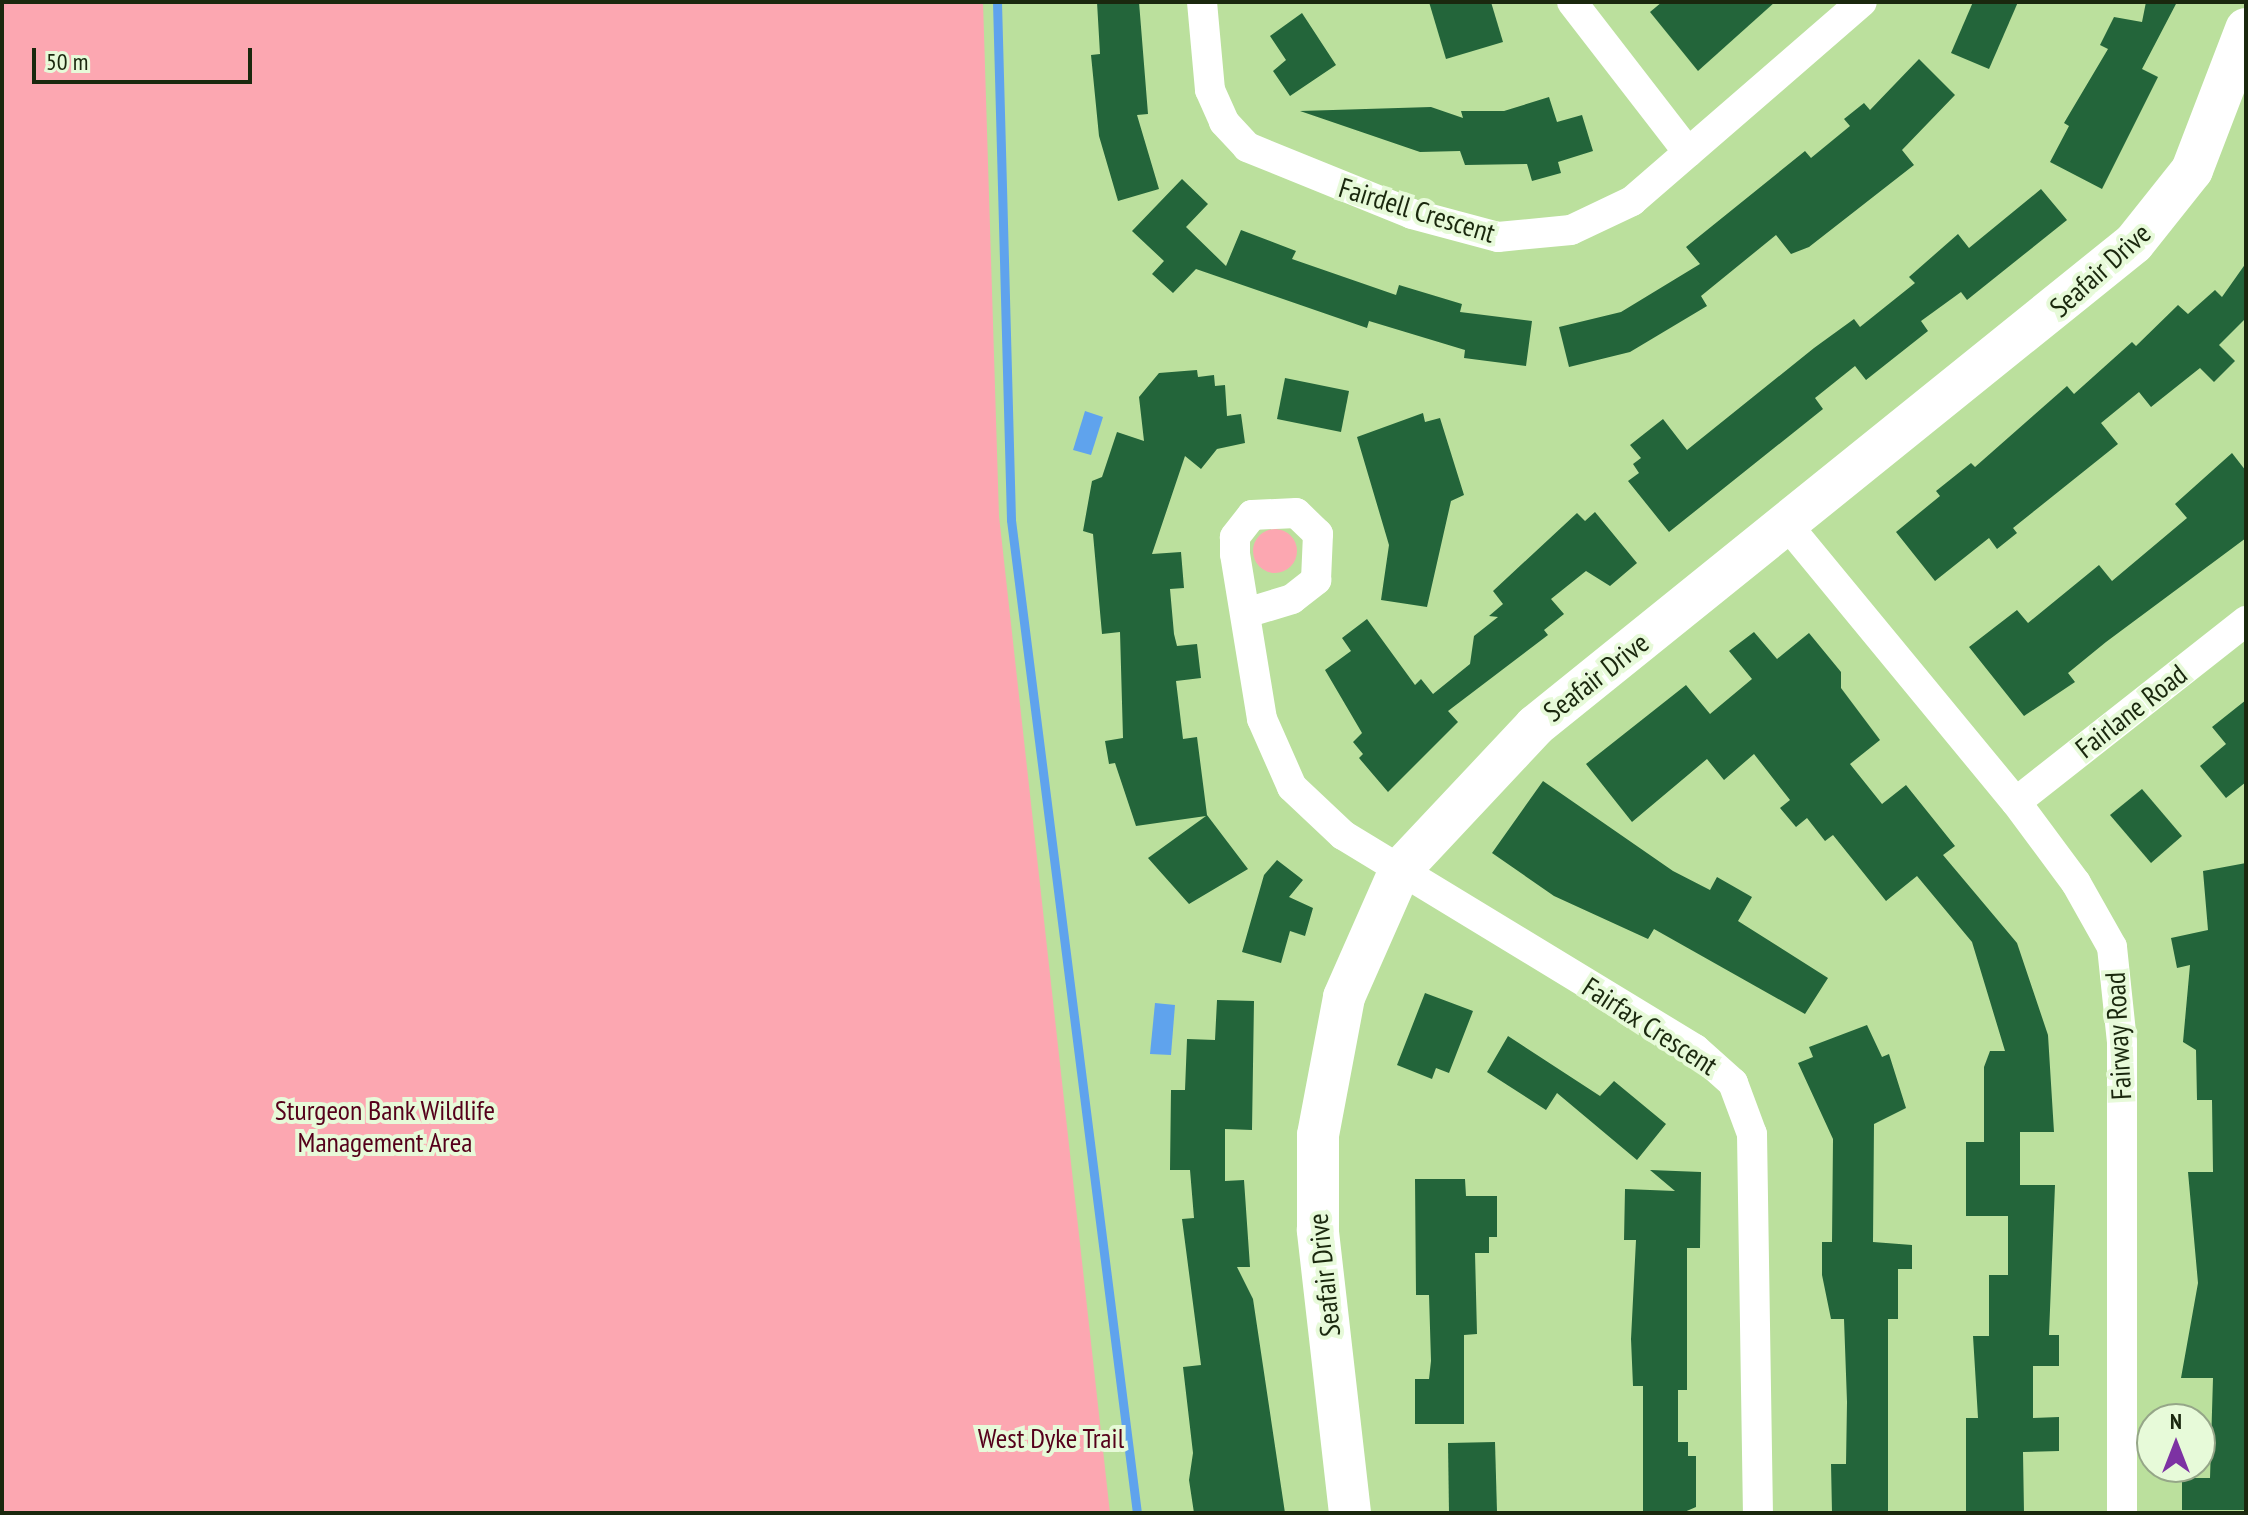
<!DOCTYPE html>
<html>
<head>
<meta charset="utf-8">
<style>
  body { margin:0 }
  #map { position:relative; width:2248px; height:1515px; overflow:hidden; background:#bbe09d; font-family:"PT Sans Narrow",sans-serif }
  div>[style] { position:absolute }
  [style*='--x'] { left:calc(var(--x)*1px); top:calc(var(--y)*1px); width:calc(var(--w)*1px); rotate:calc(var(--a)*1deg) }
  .green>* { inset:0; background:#fca7b1 }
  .round { border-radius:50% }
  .water>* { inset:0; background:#5fa3ed }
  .stream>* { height:9px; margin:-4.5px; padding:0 4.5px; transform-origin:4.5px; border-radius:4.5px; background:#5fa3ed }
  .building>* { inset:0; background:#23653a }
  .street>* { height:30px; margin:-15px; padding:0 15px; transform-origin:15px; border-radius:15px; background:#fff }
  .secondary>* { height:42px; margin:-21px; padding:0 21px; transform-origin:21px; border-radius:21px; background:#fff }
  span { translate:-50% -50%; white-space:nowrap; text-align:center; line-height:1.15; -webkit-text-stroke:8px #e7fad9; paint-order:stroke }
  .street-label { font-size:28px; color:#1a280e }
  .park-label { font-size:28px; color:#55001b }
  .frame { position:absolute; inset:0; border:4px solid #1a280e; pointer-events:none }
  .north { position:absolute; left:2136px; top:1403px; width:80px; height:80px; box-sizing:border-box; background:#e7fad9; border:2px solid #95a688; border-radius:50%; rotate:0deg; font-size:22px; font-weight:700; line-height:32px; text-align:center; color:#1a280e }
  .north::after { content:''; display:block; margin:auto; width:28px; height:36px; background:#7d32a3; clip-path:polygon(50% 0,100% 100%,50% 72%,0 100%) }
  .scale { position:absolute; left:32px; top:48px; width:220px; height:36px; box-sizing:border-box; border:4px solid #1a280e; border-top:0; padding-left:10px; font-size:24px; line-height:28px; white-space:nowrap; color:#1a280e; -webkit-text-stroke:6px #e7fad9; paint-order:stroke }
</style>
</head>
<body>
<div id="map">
  <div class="green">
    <div style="clip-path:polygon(2px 2px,983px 2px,999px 516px,1110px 1513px,2px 1513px)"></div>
    <div class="round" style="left:1253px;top:529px;width:44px;height:44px"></div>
  </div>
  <div class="water">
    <div style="clip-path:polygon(1085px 411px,1103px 417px,1091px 455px,1073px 450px)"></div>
    <div style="clip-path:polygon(1155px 1003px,1175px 1005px,1171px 1055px,1150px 1054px)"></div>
  </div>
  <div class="stream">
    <div style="--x:997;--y:2;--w:518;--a:88.45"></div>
    <div style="--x:1011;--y:520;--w:1001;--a:82.77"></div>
  </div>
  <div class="building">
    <div style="clip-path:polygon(1097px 2px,1139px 2px,1148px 114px,1137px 115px,1159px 189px,1118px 201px,1099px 136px,1091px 55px,1100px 54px)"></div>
    <div style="clip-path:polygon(1429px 2px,1491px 2px,1503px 42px,1446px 59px)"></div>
    <div style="clip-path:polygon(1662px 2px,1775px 2px,1698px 71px,1650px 12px)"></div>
    <div style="clip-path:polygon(1973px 2px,2018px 2px,1989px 69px,1951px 53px)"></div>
    <div style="clip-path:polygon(2146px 2px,2177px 2px,2142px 69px,2158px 77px,2102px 189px,2050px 162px,2069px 126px,2064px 123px,2108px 49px,2100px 45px,2114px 17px,2142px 22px)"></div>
    <div style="clip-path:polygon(1302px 13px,1336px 65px,1290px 96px,1273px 71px,1286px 60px,1270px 36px)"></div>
    <div style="clip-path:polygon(1919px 59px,1955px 95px,1902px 150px,1914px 165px,1809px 247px,1791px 254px,1776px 235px,1701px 296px,1707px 306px,1630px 352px,1569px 367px,1559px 327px,1621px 312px,1700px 264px,1686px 247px,1805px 151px,1811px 158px,1850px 126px,1844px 119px,1864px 103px,1870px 110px)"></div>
    <div style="clip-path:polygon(1549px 97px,1557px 122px,1582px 115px,1593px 151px,1558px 162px,1561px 173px,1532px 181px,1527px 164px,1465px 165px,1460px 151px,1420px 152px,1300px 111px,1431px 107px,1463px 118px,1461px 111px,1504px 111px)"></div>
    <div style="clip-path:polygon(1182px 179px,1208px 204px,1186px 227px,1226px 266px,1241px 230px,1296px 251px,1292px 259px,1396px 295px,1399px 285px,1462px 304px,1460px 312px,1532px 321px,1526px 366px,1464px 358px,1465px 350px,1369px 321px,1367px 328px,1196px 269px,1173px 293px,1152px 274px,1164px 261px,1132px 231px)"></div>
    <div style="clip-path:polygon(2041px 189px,2067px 220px,1967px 300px,1961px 292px,1921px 321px,1928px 331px,1866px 380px,1855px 366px,1815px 398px,1823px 409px,1669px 532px,1628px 481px,1639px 473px,1633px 464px,1641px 458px,1630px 445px,1663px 419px,1687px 450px,1814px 348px,1854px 319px,1860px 327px,1915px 283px,1909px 277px,1958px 234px,1969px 248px)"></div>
    <div style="clip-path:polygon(2246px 263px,2246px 318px,2219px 345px,2235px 361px,2214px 382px,2200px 368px,2151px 407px,2139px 392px,2101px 423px,2118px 444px,2013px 528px,2017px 533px,1997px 549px,1989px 538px,1935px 581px,1896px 532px,1940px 496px,1936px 491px,1971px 463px,1975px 467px,2067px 386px,2074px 394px,2132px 342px,2136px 346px,2178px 305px,2188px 314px,2215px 290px,2222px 297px)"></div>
    <div style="clip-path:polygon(1197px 370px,1198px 377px,1214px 375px,1215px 386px,1225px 385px,1227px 416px,1241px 414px,1245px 443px,1217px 449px,1201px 469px,1185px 456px,1152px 554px,1181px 552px,1184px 588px,1170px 589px,1174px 634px,1177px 646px,1197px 644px,1201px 678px,1176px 681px,1183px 739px,1197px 737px,1207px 815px,1248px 869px,1189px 904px,1148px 858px,1206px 816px,1136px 826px,1115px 763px,1109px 764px,1105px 741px,1123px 738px,1120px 632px,1102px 634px,1093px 534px,1083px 531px,1092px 481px,1102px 477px,1117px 432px,1144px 441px,1139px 397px,1159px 373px)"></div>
    <div style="clip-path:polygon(1285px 378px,1349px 391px,1341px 432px,1277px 419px)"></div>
    <div style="clip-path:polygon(1423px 413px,1425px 422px,1440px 418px,1464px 495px,1451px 501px,1427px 607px,1381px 600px,1389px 545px,1357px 437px)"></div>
    <div style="clip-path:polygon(2232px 453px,2246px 471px,2246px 538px,2106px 642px,2068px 673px,2075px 682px,2024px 716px,1969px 647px,2017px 610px,2028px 623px,2099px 565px,2112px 581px,2187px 518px,2175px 504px)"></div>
    <div style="clip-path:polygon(1595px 512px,1637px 563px,1610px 586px,1586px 571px,1551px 599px,1564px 614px,1544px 630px,1548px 635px,1448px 711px,1458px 722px,1388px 792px,1359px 758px,1363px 754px,1353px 742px,1362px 733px,1325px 670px,1351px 651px,1342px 638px,1367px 619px,1415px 685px,1421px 679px,1433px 694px,1470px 664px,1474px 636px,1498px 617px,1489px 616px,1503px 604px,1493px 591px,1577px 513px,1585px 521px)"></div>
    <div style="clip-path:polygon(1754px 632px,1777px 659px,1809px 633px,1841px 672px,1841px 688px,1880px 740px,1850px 764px,1882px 804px,1906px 785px,1955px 846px,1943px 855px,2017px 943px,2048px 1035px,2054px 1132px,2020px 1132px,2020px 1185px,2055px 1185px,2049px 1335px,2059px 1335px,2059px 1366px,2033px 1366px,2033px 1418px,2059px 1417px,2059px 1451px,2023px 1452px,2024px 1513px,1966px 1513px,1966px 1418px,1978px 1418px,1973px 1336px,1989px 1336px,1989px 1275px,2008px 1275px,2008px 1216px,1966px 1216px,1966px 1142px,1984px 1142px,1984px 1067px,1990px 1051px,2005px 1051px,1972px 942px,1917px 876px,1886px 901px,1833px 835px,1825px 841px,1807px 818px,1796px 827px,1780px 808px,1790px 800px,1754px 754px,1724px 780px,1707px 759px,1632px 822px,1586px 764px,1686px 685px,1710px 714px,1752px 679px,1729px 651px)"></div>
    <div style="clip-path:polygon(2246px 700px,2246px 782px,2226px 798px,2200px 766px,2226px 744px,2212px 727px)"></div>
    <div style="clip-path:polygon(1543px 781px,1673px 871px,1710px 890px,1717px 877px,1752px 897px,1738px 921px,1828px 978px,1805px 1014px,1654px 929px,1648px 939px,1554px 896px,1492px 853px)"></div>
    <div style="clip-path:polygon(2142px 789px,2182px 836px,2151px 863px,2110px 815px)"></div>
    <div style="clip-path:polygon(1277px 860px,1303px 880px,1289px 897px,1313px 908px,1305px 936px,1290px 931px,1281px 963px,1242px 952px,1264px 875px)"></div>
    <div style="clip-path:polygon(2246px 863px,2246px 1510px,2182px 1510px,2182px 1478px,2210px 1478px,2213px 1378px,2181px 1378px,2198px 1283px,2188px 1172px,2213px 1172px,2212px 1100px,2197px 1100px,2196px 1050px,2183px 1042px,2190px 965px,2177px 968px,2171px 938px,2208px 930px,2203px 871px)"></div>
    <div style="clip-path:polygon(1425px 993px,1473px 1011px,1449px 1073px,1436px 1068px,1432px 1079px,1397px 1065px)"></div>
    <div style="clip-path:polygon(1217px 1000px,1254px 1001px,1252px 1130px,1225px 1129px,1225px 1181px,1244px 1180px,1250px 1267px,1237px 1267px,1253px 1299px,1285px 1513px,1194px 1513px,1189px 1480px,1193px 1453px,1183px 1367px,1201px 1365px,1182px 1219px,1194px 1218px,1190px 1170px,1170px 1170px,1171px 1090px,1185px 1090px,1187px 1039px,1215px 1040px)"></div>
    <div style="clip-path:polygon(1867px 1025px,1882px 1057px,1889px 1054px,1906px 1108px,1874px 1124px,1873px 1242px,1912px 1245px,1912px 1269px,1898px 1269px,1898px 1319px,1888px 1319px,1888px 1513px,1832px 1513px,1831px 1464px,1846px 1464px,1847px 1402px,1844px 1319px,1831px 1319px,1822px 1275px,1822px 1242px,1832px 1242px,1833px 1139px,1798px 1063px,1813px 1057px,1809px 1047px)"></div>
    <div style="clip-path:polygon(1508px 1036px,1600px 1096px,1614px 1081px,1666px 1124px,1637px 1160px,1557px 1093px,1546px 1110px,1487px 1072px)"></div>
    <div style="clip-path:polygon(1650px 1170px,1701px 1172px,1700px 1248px,1687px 1248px,1687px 1390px,1678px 1390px,1678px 1442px,1688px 1442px,1688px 1456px,1696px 1456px,1696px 1507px,1682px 1513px,1643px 1513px,1643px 1386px,1633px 1386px,1631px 1339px,1636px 1240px,1624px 1240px,1625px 1189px,1675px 1191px)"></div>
    <div style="clip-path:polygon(1415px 1179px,1465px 1179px,1466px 1196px,1497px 1196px,1497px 1237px,1489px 1237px,1489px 1253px,1475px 1253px,1477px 1334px,1464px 1335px,1464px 1424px,1415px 1424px,1415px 1379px,1429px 1379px,1431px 1361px,1429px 1295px,1416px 1295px)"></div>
    <div style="clip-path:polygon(1495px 1442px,1497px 1512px,1449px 1513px,1448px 1443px)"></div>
  </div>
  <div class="street">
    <div style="--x:1202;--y:2;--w:88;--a:84.8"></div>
    <div style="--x:1210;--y:90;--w:35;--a:66"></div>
    <div style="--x:1224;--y:122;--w:34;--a:47"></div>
    <div style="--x:1247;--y:147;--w:178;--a:22.1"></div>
    <div style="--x:1412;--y:214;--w:89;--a:15"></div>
    <div style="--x:1498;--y:237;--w:73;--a:-5.5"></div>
    <div style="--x:1571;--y:230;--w:68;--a:-25.4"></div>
    <div style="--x:1632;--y:201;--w:304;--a:-40.9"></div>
    <div style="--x:1572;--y:2;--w:190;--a:52.3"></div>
    <div style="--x:1789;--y:527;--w:357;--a:50.5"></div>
    <div style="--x:2016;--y:802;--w:101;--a:53.5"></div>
    <div style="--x:2076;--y:883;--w:73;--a:60.6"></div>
    <div style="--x:2112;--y:947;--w:96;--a:84"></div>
    <div style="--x:2122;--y:1042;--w:471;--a:90"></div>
    <div style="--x:1246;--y:613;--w:48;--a:-16.9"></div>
    <div style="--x:1292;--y:599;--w:31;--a:-38"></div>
    <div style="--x:1316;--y:580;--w:46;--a:-87.5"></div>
    <div style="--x:1318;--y:534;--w:30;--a:-136"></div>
    <div style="--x:1296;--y:513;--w:44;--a:177.4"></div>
    <div style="--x:1252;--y:515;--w:28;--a:128"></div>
    <div style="--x:1235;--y:537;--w:17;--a:90"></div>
    <div style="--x:1235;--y:554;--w:167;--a:80.7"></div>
    <div style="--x:1262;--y:719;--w:74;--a:66.2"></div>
    <div style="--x:1292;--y:787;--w:70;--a:43.3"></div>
    <div style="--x:1343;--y:835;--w:412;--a:31.3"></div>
    <div style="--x:1695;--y:1049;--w:51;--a:41.8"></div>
    <div style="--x:1733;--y:1083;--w:54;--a:69.6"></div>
    <div style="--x:1752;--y:1134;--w:379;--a:89.1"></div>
    <div style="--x:2016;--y:802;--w:293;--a:-38.2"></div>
  </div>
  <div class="secondary">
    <div style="--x:1350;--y:1513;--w:285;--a:-96.5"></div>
    <div style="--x:1318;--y:1230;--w:95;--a:-90"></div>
    <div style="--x:1318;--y:1135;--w:140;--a:-79.3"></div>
    <div style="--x:1344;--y:997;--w:139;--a:-66.2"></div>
    <div style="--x:1400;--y:870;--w:197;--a:-46.8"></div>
    <div style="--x:1535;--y:726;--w:769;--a:-38.88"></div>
    <div style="--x:2134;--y:243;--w:93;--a:-51.5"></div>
    <div style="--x:2192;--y:170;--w:151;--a:-69"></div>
  </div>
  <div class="street-label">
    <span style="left:1417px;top:210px;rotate:17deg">Fairdell Crescent</span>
    <span style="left:2100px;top:270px;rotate:-42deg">Seafair Drive</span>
    <span style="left:1596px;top:677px;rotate:-38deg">Seafair Drive</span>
    <span style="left:2131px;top:711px;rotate:-38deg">Fairlane Road</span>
    <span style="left:1650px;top:1026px;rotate:33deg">Fairfax Crescent</span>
    <span style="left:2118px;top:1036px;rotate:-93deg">Fairway Road</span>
    <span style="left:1324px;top:1275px;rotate:-96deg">Seafair Drive</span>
  </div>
  <div class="park-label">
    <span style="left:385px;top:1126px">Sturgeon Bank Wildlife<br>Management Area</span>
    <span style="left:1051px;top:1438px">West Dyke Trail</span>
  </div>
  <div class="frame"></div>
  <div class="north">N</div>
  <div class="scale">50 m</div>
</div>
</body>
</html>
